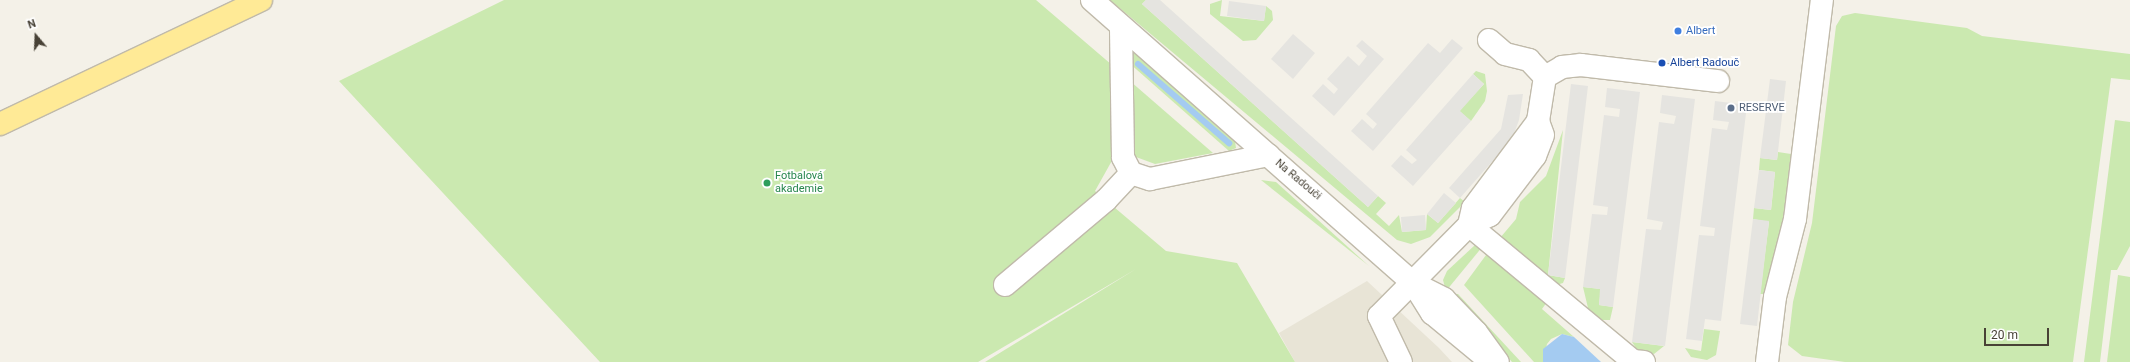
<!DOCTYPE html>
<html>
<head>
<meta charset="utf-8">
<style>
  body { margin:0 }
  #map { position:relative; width:2130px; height:362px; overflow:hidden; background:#f4f1e8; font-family:Roboto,sans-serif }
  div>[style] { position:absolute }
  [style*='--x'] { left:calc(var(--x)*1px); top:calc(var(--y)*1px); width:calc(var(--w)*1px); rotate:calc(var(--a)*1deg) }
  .residential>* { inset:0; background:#e8e4d6 }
  .green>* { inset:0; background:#cbe9b0 }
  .parking>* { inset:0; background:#e5e4e0 }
  .water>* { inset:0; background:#a4cbf1 }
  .stream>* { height:6px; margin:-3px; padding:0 3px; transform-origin:3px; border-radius:3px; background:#a4cbf1 }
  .roads { filter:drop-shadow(1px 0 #c0baaa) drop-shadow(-1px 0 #c0baaa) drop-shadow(0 1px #c0baaa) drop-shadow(0 -1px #c0baaa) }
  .minor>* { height:22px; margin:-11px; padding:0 11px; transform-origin:11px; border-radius:11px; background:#fff }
  .major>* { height:22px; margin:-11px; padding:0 11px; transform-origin:11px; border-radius:11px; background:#ffea96 }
  .dots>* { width:11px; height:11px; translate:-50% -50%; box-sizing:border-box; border:2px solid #fff; border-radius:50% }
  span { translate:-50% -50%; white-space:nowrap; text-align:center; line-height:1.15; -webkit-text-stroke:3.5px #fff; paint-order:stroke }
  .shop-label { font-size:11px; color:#366cbe }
  .left { translate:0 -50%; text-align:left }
  .transit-label { font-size:11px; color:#164399 }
  .service-label { font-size:11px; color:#4e5e75 }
  .leisure-label { font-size:11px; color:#27864d }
  .street-label { font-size:11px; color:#484236 }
  .north { position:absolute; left:16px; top:16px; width:40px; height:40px; -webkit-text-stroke:3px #fff; paint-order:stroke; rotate:341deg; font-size:11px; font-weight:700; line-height:16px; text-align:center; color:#484236 }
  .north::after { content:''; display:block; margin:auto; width:14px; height:18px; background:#484236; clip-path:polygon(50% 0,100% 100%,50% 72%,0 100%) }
  .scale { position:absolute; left:1984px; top:328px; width:65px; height:18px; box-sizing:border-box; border:2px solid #484236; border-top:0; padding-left:5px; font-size:12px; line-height:14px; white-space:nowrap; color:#484236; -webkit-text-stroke:3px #fff; paint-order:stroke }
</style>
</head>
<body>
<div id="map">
  <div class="residential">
    <div style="clip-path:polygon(1367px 281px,1439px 348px,1452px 362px,1295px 362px,1279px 333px)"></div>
  </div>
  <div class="green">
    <div style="clip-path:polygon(504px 0,1036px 0,1112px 65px,1114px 157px,1095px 191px,1166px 251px,1237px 263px,1295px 362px,985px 362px,1136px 269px,978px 362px,600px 362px,339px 81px)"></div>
    <div style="clip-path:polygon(1110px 0,1146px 0,1142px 4px,1368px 207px,1378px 196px,1386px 203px,1376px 214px,1389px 226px,1399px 215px,1402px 232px,1426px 230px,1427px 214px,1438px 223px,1460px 198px,1465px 202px,1430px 237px,1411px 244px,1397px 240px)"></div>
    <div style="clip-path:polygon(1222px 0,1220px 16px,1264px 21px,1266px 6px,1272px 11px,1273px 20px,1256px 40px,1243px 41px,1210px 14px,1210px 4px)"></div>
    <div style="clip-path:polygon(1855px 13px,1967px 28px,1982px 36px,2130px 54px,2130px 80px,2111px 78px,2073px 362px,1845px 362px,1802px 356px,1788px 345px,1793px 302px,1812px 223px,1836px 26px,1842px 16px)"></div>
    <div style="clip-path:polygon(1129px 46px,1235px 141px,1236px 148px,1229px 151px,1128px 62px)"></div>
    <div style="clip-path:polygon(1476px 71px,1485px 74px,1487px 91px,1485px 101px,1471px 121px,1459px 111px,1484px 84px,1473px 74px)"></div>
    <div style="clip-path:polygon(1130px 81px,1213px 153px,1155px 164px,1136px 157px,1133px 150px)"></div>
    <div style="clip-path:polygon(2115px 120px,2130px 122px,2130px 246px,2117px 270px,2111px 270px,2100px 362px,2084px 362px)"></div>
    <div style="clip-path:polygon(1563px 130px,1548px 275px,1565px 278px,1563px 283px,1556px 285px,1500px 238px,1516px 219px,1520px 202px,1546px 176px)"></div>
    <div style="clip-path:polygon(1778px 152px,1791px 154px,1783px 220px,1764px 294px,1760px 294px,1769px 222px,1753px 219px,1754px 208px,1771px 210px,1775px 172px,1759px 170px,1760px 158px,1777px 160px)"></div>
    <div style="clip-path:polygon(1261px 180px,1276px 182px,1369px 266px)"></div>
    <div style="clip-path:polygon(1475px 245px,1483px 246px,1446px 291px,1443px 280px,1447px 271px)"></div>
    <div style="clip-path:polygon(1489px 251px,1547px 302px,1542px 309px,1574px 337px,1562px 334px,1551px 339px,1547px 344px,1543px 362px,1534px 362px,1464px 285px)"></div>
    <div style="clip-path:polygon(2118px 275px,2130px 277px,2130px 362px,2107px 362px)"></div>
    <div style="clip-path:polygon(1583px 287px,1601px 289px,1599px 305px,1613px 307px,1610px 320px,1601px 320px,1588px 308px)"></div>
    <div style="clip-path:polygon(1454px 294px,1458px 294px,1521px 362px,1512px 362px)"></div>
    <div style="clip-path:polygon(1704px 329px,1720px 331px,1716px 355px,1707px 360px,1691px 357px,1685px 348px,1701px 351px)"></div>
    <div style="clip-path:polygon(1632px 342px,1664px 346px,1654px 354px,1638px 351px)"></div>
  </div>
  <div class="parking">
    <div style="clip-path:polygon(1146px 0,1160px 0,1378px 196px,1368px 207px,1142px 4px)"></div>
    <div style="clip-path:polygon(1229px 1px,1266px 6px,1264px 21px,1227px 16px)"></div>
    <div style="clip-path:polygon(1293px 34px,1315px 53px,1293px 79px,1271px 59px)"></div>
    <div style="clip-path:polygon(1452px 39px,1463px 48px,1373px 151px,1351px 131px,1362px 119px,1373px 129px,1377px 124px,1366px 114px,1428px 43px,1440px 53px)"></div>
    <div style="clip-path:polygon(1362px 40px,1384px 59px,1334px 116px,1312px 96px,1323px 84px,1334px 94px,1338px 89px,1327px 79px,1348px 56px,1359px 66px,1367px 56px,1356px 46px)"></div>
    <div style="clip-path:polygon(1473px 74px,1484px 84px,1460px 111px,1471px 121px,1413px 186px,1391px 166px,1401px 155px,1412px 164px,1417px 160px,1406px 150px)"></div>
    <div style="clip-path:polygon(1770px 79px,1786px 81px,1777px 160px,1760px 158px)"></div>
    <div style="clip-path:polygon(1571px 84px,1588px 86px,1565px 278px,1548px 275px)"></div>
    <div style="clip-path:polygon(1607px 88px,1640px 92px,1613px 307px,1599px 305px,1600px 289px,1583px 287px,1592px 214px,1607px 215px,1608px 207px,1593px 205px,1604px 115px,1619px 117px,1620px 109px,1605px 107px)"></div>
    <div style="clip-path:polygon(1523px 94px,1519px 120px,1512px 139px,1460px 198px,1449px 188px,1501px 129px,1508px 95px)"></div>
    <div style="clip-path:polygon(1662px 95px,1695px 99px,1665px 346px,1632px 342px,1646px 229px,1661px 230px,1663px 222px,1647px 219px,1659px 122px,1674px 124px,1676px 116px,1660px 113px)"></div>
    <div style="clip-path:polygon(1715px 101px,1747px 105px,1721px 321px,1705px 319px,1702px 341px,1686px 339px,1699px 235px,1714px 236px,1715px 228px,1700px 226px,1712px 128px,1727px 130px,1729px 122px,1713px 120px)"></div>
    <div style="clip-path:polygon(1759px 170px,1775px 172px,1771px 210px,1754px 208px)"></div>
    <div style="clip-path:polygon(1444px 193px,1456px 203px,1438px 223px,1427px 214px)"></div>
    <div style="clip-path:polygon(1425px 215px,1426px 230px,1402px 232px,1401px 217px)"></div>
    <div style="clip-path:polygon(1753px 219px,1769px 221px,1757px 326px,1740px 324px)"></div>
  </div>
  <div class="water">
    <div style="clip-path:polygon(1562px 334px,1574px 337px,1601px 362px,1543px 362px,1543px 349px)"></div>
  </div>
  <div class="stream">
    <div style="--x:1138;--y:64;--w:121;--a:41"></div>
  </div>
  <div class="roads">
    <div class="minor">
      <div style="--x:1092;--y:0;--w:428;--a:41.4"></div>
      <div style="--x:1413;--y:283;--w:35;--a:27"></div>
      <div style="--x:1444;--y:299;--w:46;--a:45.9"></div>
      <div style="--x:1476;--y:332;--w:37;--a:54"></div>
      <div style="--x:1489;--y:40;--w:21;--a:41"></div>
      <div style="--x:1505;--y:54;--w:25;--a:14"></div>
      <div style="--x:1529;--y:60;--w:23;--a:47"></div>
      <div style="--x:1131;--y:173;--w:20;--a:18"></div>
      <div style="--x:1150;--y:179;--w:121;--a:-11.4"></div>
      <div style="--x:1469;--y:225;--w:17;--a:-77"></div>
      <div style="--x:1473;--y:208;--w:109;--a:-53.2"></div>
      <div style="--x:1538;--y:121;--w:45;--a:-81"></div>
      <div style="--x:1545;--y:77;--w:20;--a:-30"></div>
      <div style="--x:1562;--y:67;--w:19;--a:-6"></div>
      <div style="--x:1581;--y:65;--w:138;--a:6.7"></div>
      <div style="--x:1469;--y:225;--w:213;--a:39.7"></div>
      <div style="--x:1633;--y:361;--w:11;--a:5"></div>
      <div style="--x:1413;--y:283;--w:36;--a:58"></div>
      <div style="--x:1432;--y:313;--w:75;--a:39.6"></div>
      <div style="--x:1005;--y:285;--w:132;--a:-40.1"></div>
      <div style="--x:1106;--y:200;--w:37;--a:-47"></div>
      <div style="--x:1131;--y:173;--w:18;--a:-117"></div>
      <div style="--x:1123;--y:157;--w:129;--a:-90.9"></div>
      <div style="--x:1401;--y:362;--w:51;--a:-115.6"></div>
      <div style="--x:1379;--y:316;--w:128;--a:-45.3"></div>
      <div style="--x:1469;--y:225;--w:23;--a:-25"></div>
      <div style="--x:1490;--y:215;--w:74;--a:-52.7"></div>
      <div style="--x:1535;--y:156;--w:22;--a:-69"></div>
      <div style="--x:1543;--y:135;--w:15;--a:-110"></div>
      <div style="--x:1767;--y:362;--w:65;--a:-83"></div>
      <div style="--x:1775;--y:297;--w:81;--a:-75.6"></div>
      <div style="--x:1795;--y:219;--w:221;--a:-83"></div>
    </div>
    <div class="major">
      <div style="--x:0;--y:124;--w:289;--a:-25.4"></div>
    </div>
  </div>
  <div class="dots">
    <div style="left:1678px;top:31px;background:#3f7fe0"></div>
    <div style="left:1662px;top:63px;background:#1a4fb4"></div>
    <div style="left:1731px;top:108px;background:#5c6f8a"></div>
    <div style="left:767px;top:183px;background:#2e9e5b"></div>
  </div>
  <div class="shop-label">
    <span class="left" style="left:1686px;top:31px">Albert</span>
  </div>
  <div class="transit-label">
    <span class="left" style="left:1670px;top:63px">Albert Radouč</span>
  </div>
  <div class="service-label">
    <span class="left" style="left:1739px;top:108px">RESERVE</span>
  </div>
  <div class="leisure-label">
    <span class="left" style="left:775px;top:183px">Fotbalová<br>akademie</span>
  </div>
  <div class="street-label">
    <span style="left:1298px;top:180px;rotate:40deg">Na Radouči</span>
  </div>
  <div class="north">N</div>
  <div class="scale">20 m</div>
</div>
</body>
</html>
